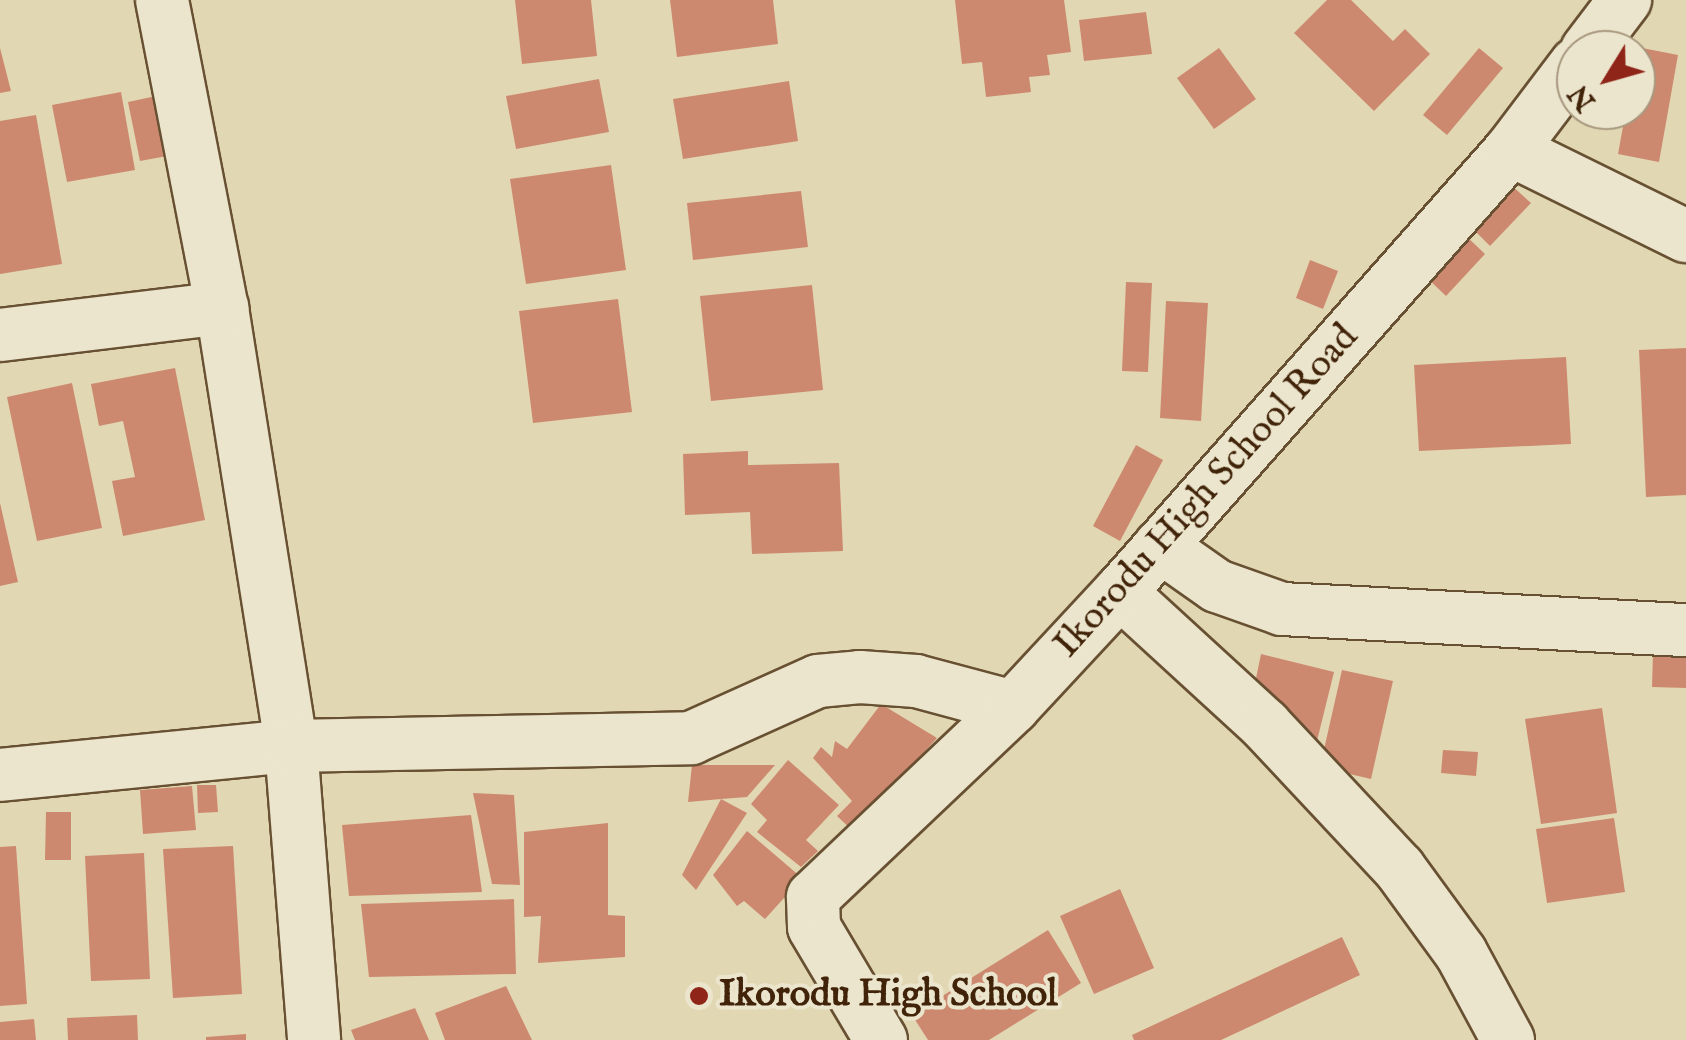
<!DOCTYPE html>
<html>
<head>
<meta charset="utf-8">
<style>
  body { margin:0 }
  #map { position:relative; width:1686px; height:1040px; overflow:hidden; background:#e1d7b2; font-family:"IM FELL English",serif }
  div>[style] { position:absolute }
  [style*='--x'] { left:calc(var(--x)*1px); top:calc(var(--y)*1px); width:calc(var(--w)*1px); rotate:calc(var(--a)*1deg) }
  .building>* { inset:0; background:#cd8970 }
  .roads { filter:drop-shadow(2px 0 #685032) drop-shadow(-2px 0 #685032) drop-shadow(0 2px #685032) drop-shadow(0 -2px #685032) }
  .minor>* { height:52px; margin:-26px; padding:0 26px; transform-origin:26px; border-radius:26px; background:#ece5cd }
  .dots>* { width:28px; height:28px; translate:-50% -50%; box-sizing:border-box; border:5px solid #ece5cd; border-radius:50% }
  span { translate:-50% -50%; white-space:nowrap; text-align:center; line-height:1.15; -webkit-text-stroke:8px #ece5cd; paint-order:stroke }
  .street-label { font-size:38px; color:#402308 }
  .poi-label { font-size:38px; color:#402308; font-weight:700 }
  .left { translate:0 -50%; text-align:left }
  .north { position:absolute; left:1556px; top:30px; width:100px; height:100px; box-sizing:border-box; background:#ece5cd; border:2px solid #a7977e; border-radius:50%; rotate:233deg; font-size:28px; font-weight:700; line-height:40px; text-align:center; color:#402308 }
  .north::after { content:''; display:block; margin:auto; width:35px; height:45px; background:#8f2418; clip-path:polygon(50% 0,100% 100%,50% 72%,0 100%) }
</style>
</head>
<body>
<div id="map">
  <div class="building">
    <div style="clip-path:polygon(515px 0,591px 0,597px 56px,522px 64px)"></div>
    <div style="clip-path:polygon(670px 0,773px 0,778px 44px,677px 57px)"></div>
    <div style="clip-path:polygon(955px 0,1064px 0,1071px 52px,1047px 55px,1050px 75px,1029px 77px,1031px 92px,986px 97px,982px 62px,962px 64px)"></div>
    <div style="clip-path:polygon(1327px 0,1351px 0,1393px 41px,1405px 29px,1430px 54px,1374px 111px,1294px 33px)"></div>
    <div style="clip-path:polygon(1146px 12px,1152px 54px,1084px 61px,1079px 20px)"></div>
    <div style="clip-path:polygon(1637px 47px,1678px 55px,1659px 162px,1618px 154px,1626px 110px,1636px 110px)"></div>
    <div style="clip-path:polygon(0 48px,11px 91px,0 93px)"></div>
    <div style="clip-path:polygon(1219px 48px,1256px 99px,1214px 129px,1177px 78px)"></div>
    <div style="clip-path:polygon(1479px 48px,1503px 68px,1447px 135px,1423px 115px)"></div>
    <div style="clip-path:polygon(599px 79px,609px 132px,516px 149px,506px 96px)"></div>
    <div style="clip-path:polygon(789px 81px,798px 141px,683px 159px,673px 99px)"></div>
    <div style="clip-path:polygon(121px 92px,135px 170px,67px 182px,52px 105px)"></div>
    <div style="clip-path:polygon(156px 96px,167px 156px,140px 161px,128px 102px)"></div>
    <div style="clip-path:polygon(36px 115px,62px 264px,0 274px,0 121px)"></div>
    <div style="clip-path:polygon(611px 165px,626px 270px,526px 284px,510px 179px)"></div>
    <div style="clip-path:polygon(1509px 183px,1531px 203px,1490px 246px,1469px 225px)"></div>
    <div style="clip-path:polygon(801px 191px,808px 247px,693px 260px,687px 203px)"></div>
    <div style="clip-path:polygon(1464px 234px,1485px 254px,1446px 296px,1425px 276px)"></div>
    <div style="clip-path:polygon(1310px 260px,1338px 271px,1323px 309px,1296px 298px)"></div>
    <div style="clip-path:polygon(1126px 282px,1152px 283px,1148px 372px,1122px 371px)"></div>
    <div style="clip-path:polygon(812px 285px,823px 390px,711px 401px,700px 296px)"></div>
    <div style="clip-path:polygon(618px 299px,632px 412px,533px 423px,519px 311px)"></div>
    <div style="clip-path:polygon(1166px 301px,1208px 303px,1201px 421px,1160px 418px)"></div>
    <div style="clip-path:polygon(1686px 348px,1686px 495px,1646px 497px,1639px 350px)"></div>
    <div style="clip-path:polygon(1566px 357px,1571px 444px,1419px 451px,1414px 365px)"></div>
    <div style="clip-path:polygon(175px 368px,205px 520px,123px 536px,112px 481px,135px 477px,123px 421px,99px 426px,91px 384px)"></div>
    <div style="clip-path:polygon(72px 383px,102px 528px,37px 541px,7px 397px)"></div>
    <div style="clip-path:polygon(1136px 445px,1163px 460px,1120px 541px,1093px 526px)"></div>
    <div style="clip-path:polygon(748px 451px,748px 465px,839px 463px,843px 551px,752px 554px,750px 512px,685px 515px,683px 454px)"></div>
    <div style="clip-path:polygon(0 503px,18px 582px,0 586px)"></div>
    <div style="clip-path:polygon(1653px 652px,1686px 653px,1686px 688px,1652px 687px)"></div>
    <div style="clip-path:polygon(1261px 654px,1334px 672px,1312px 761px,1252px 698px)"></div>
    <div style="clip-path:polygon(1342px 670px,1393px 681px,1371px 779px,1320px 767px)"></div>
    <div style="clip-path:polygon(881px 704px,937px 738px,853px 831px,837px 816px,852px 801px,813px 758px,821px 747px,832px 757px,835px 741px,847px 749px)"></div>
    <div style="clip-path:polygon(1602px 708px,1617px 813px,1541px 824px,1525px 719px)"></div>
    <div style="clip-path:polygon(1443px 750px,1478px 752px,1476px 776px,1441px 773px)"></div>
    <div style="clip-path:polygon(788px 760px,839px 805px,806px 840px,818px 851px,801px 867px,757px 832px,767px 820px,751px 804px)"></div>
    <div style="clip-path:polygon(692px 765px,775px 765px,747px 797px,721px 799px,747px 813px,696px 890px,682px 875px,721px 799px,688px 802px)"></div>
    <div style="clip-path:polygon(197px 785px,216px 785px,218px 812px,198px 813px)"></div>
    <div style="clip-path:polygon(192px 786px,196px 830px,143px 834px,140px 790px)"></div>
    <div style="clip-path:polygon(473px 793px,514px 795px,520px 885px,492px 884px)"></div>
    <div style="clip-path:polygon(46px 812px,71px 812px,71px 860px,45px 860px)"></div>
    <div style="clip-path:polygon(471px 815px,482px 892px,349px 896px,342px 825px)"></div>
    <div style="clip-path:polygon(1614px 818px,1625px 892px,1547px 903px,1536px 829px)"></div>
    <div style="clip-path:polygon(608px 823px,608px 915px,625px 916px,625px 957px,538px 963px,541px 916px,524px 917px,524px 832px)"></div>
    <div style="clip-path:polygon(747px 831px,802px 878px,765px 919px,744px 901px,737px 906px,713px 875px)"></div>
    <div style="clip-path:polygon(16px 846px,27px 1004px,0 1006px,0 847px)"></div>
    <div style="clip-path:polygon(233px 846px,242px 994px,173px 998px,163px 849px)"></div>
    <div style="clip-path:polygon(144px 853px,150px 979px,91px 981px,85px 856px)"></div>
    <div style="clip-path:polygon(1120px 889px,1154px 968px,1094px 994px,1060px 916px)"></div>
    <div style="clip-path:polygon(514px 899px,516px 974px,369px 977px,361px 904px)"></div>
    <div style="clip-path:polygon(1048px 930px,1081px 983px,989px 1040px,928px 1040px,912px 1015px)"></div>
    <div style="clip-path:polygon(1342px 937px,1360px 975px,1221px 1040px,1134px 1040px,1132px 1035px)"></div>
    <div style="clip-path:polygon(506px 986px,532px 1040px,445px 1040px,435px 1013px)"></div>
    <div style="clip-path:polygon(415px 1008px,429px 1040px,355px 1040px,351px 1030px)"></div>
    <div style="clip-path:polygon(137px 1015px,138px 1040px,68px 1040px,67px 1018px)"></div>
    <div style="clip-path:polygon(34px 1019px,36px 1040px,0 1040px,0 1022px)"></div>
    <div style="clip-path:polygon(246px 1034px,246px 1040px,206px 1040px,206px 1037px)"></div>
  </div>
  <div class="roads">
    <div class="minor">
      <div style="--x:162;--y:0;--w:314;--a:79"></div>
      <div style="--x:222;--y:308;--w:443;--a:81"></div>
      <div style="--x:291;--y:746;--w:295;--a:85.5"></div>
      <div style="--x:1587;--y:50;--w:63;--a:-52.8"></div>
      <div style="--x:1511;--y:150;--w:195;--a:26.2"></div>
      <div style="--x:0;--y:335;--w:224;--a:-6.9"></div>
      <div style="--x:1160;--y:546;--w:70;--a:35.1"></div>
      <div style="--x:1217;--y:586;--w:69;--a:19.5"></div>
      <div style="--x:1282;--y:609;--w:405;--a:3"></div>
      <div style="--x:1120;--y:592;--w:197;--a:42.5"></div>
      <div style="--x:1265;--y:725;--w:196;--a:46.9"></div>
      <div style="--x:1399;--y:868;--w:105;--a:53.9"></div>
      <div style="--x:1461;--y:953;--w:99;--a:61.6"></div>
      <div style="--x:0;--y:775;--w:292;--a:-5.7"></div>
      <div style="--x:291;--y:746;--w:400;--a:-1.1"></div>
      <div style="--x:691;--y:738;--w:139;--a:-24.2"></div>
      <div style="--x:818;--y:681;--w:42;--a:-5.4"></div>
      <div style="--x:860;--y:677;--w:56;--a:4.1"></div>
      <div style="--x:916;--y:681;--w:100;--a:15"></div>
      <div style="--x:881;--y:1040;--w:131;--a:-120.7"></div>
      <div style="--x:814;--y:927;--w:30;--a:-92"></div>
      <div style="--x:813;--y:897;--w:276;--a:-43.5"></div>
      <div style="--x:1013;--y:707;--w:157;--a:-47.1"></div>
      <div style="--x:1120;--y:592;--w:590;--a:-48.5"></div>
      <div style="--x:1511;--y:150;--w:108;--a:-52.9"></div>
    </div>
  </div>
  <div class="dots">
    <div style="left:699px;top:996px;background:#8f2418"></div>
  </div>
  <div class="street-label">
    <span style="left:1207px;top:492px;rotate:-48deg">Ikorodu High School Road</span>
  </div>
  <div class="poi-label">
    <span class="left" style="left:719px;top:996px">Ikorodu High School</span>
  </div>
  <div class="north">N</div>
</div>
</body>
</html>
